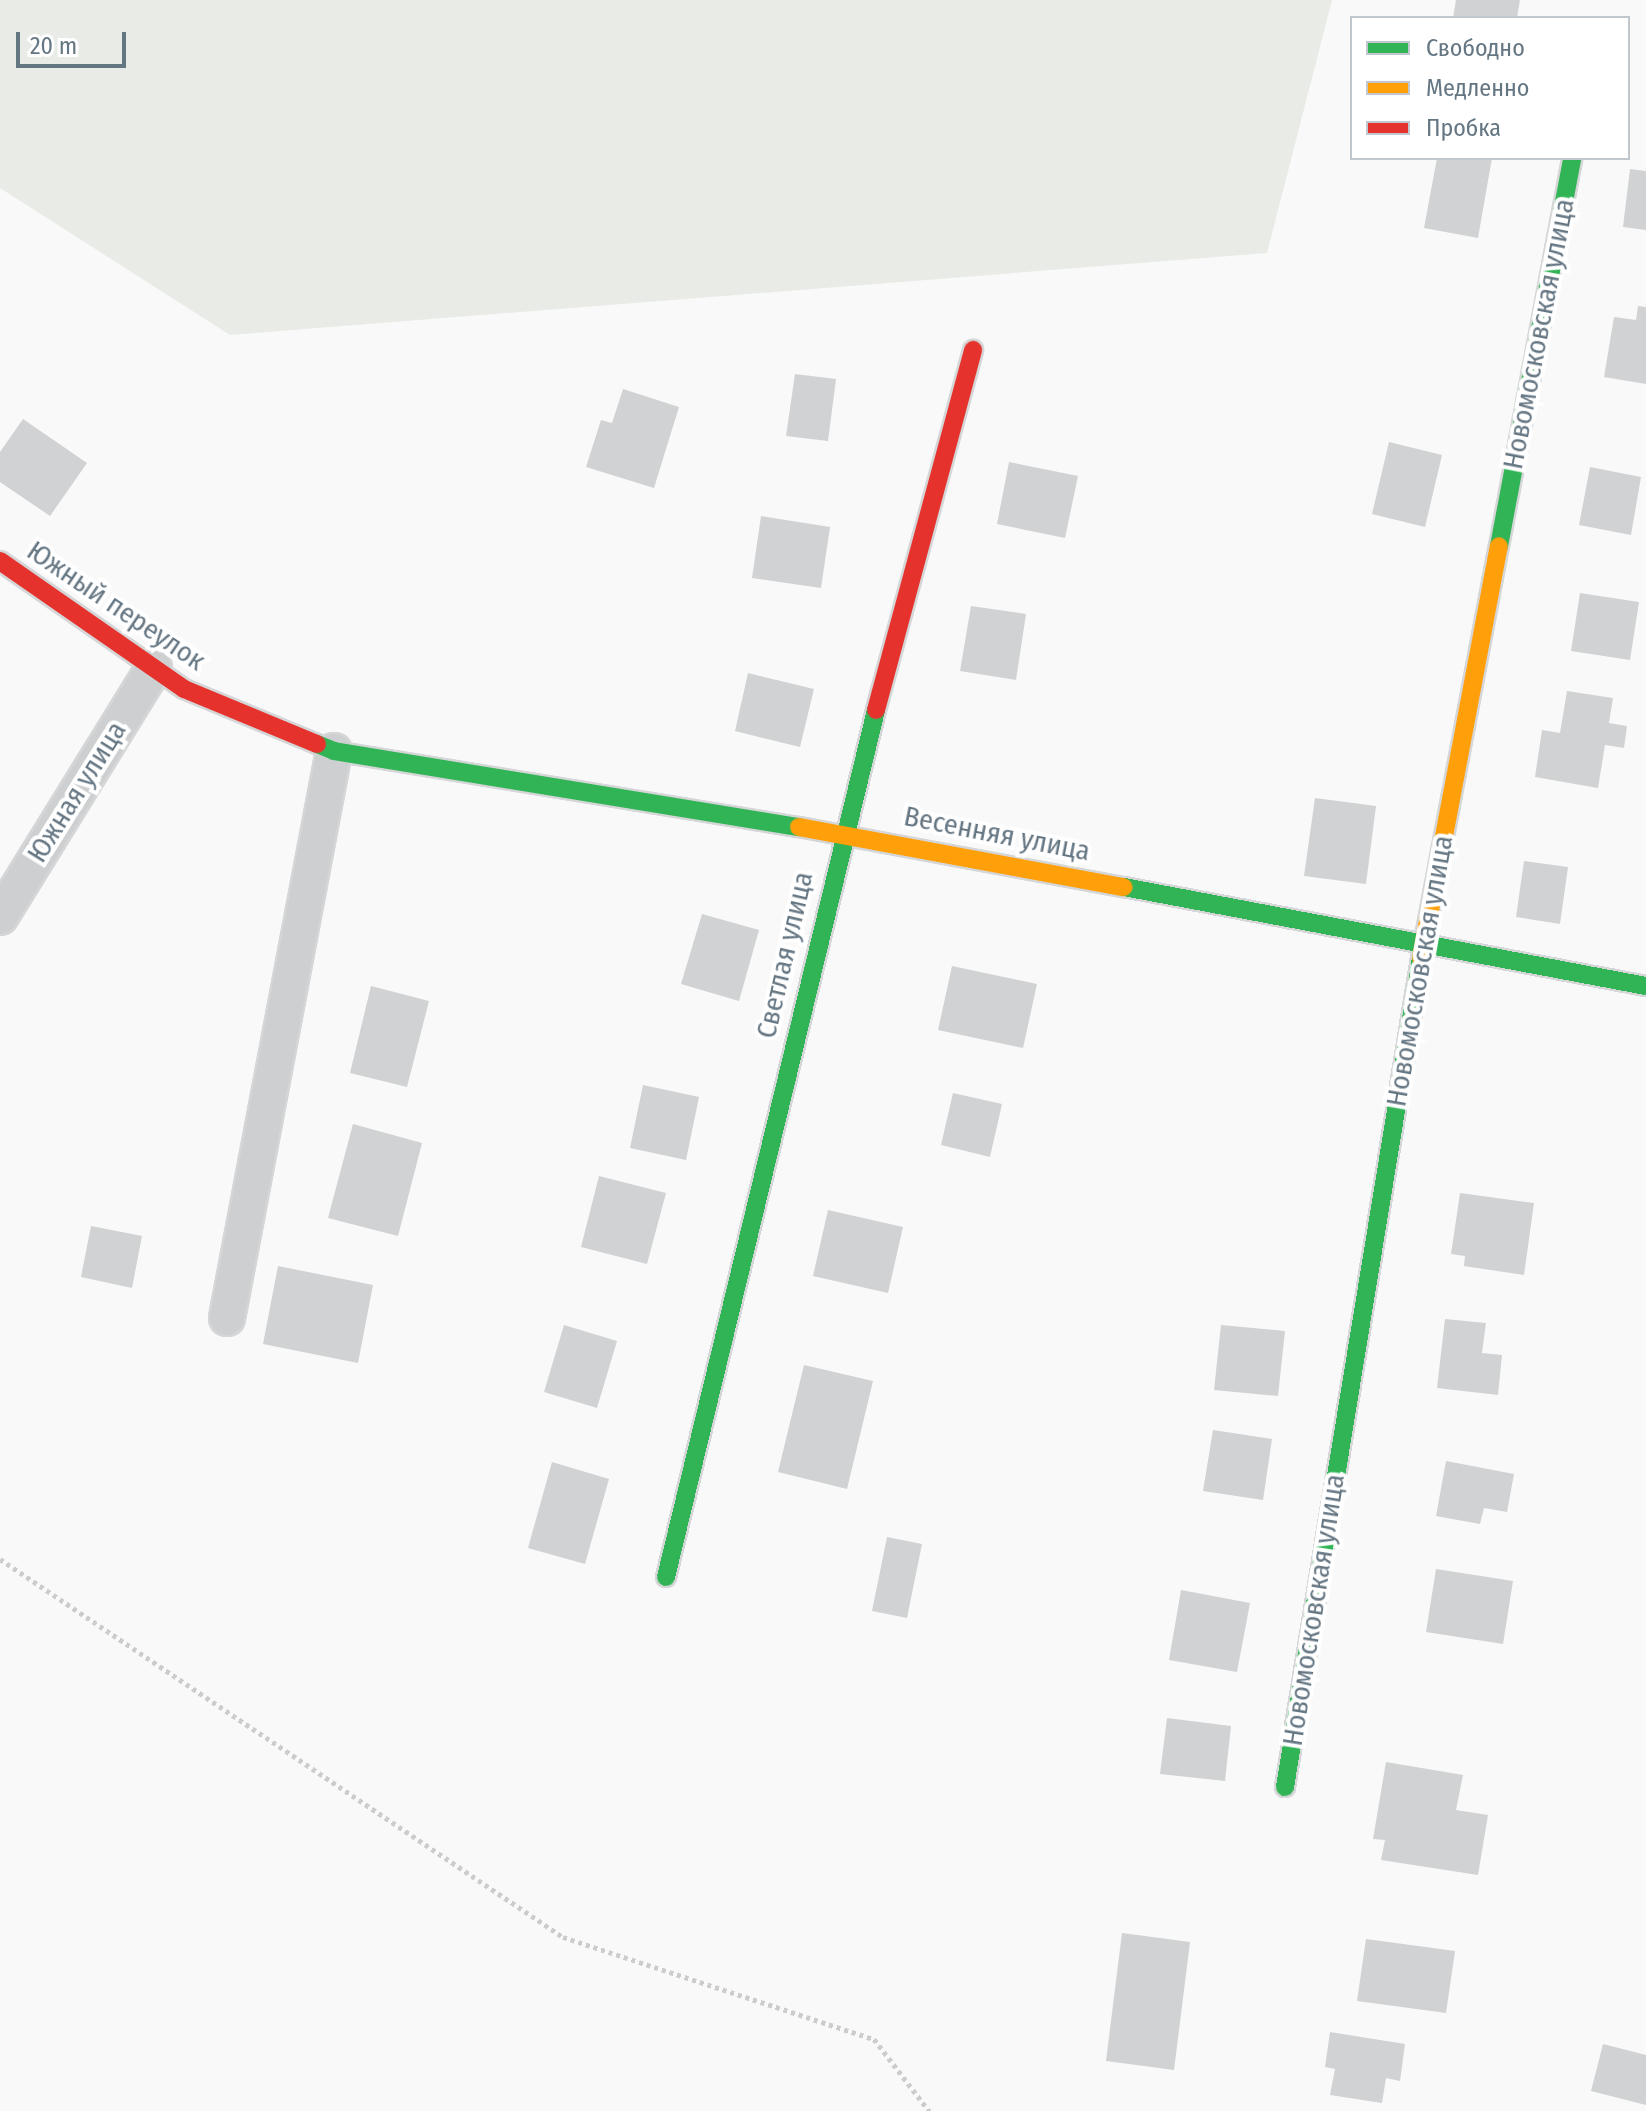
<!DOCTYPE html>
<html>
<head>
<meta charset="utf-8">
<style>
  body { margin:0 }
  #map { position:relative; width:1646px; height:2111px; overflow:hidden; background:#f9f9f9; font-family:"Fira Sans Condensed",sans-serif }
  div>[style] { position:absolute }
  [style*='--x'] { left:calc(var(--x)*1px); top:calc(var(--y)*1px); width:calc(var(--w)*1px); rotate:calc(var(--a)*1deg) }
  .green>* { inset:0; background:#e8ebe6 }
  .building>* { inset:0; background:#d0d2d3 }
  .path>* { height:5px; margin-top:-2.5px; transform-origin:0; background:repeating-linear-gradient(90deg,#cbcccd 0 4px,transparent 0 8px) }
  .roads { filter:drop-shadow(2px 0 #d5d6d7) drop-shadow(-2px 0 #d5d6d7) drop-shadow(0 2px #d5d6d7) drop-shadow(0 -2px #d5d6d7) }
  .street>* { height:34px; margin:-17px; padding:0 17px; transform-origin:17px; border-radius:17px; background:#cecfd0 }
  .fast>* { height:18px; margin:-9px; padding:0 9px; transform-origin:9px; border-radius:9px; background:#30b455 }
  .slow>* { height:18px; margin:-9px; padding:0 9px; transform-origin:9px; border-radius:9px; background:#ff9f0a }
  .jam>* { height:18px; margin:-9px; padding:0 9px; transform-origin:9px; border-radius:9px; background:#e5322d }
  span { translate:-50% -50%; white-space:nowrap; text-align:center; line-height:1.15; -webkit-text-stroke:8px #fff; paint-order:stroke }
  .street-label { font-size:28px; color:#657683 }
  .legend { position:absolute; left:1350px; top:16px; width:280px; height:144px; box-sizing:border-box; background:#fff; border:2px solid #c1c8cd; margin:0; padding:10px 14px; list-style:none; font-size:24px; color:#657683 }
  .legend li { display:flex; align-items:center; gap:16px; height:40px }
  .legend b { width:40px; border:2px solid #c1c8cd }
  .scale { position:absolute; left:16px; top:32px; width:110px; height:36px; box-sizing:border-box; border:4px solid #657683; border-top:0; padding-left:10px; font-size:24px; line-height:28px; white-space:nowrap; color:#657683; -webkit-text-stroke:6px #fff; paint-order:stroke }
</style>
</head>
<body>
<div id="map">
  <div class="green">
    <div style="clip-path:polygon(0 0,1332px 0,1267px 253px,230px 335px,0 188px)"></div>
  </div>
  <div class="building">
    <div style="clip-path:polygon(1456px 0,1520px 0,1517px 18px,1453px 18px)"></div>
    <div style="clip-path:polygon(1437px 158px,1492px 158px,1478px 238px,1424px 228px)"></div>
    <div style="clip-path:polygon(1630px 169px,1646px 171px,1646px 230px,1623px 227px)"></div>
    <div style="clip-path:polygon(1638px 306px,1646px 307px,1646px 384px,1604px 377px,1614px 317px,1636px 320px)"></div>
    <div style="clip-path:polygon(795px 374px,836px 379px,828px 441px,786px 436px)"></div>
    <div style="clip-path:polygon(623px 389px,679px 407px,654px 488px,586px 467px,601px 420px,612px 423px)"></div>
    <div style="clip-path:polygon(23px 419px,87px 463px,50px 516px,0 482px,0 452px)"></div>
    <div style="clip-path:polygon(1389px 442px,1442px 455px,1425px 527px,1372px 514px)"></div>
    <div style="clip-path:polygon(1009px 462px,1078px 476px,1065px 538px,997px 524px)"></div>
    <div style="clip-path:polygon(1590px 467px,1641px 477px,1631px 535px,1579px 525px)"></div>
    <div style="clip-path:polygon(761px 516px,830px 527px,821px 588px,752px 578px)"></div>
    <div style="clip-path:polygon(1580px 593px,1639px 602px,1630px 660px,1571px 651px)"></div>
    <div style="clip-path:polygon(971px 606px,1026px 614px,1016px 680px,960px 671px)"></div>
    <div style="clip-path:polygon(748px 673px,814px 689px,800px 747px,735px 731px)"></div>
    <div style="clip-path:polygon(1567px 691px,1613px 698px,1609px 723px,1627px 726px,1624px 748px,1605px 745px,1598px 788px,1535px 777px,1542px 730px,1560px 733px)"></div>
    <div style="clip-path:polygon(1315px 798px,1376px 806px,1366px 884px,1304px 876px)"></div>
    <div style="clip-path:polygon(1524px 861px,1568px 867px,1560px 924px,1516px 917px)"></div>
    <div style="clip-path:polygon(702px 914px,759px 930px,739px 1001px,681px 984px)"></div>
    <div style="clip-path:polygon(952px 966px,1037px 984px,1023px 1048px,938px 1030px)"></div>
    <div style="clip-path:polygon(371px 986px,429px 1001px,407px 1087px,350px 1073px)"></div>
    <div style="clip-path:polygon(643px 1085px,699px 1097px,686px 1160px,630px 1148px)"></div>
    <div style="clip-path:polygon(953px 1093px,1002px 1104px,990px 1157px,941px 1145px)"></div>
    <div style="clip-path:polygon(353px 1124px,422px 1143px,398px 1236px,328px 1218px)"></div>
    <div style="clip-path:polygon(599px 1176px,666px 1193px,647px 1264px,581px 1247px)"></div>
    <div style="clip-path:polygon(1460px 1193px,1534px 1203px,1524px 1275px,1464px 1266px,1465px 1256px,1451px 1254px)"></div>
    <div style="clip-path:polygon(828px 1210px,903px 1227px,888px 1293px,813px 1276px)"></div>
    <div style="clip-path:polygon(91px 1226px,142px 1236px,132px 1288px,81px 1277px)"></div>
    <div style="clip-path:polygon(278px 1266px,373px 1285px,358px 1363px,263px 1344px)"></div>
    <div style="clip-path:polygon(1445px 1319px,1486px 1323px,1482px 1353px,1502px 1355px,1498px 1395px,1437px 1388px)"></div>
    <div style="clip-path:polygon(564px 1325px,617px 1341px,597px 1408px,544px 1392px)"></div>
    <div style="clip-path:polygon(1221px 1325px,1285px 1331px,1278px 1396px,1214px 1390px)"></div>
    <div style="clip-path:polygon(804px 1365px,873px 1381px,847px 1489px,778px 1472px)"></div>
    <div style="clip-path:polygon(1213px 1430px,1272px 1439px,1263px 1500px,1203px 1491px)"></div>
    <div style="clip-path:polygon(1446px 1461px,1514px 1474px,1507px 1512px,1484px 1508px,1480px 1524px,1436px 1516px)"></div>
    <div style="clip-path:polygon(552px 1462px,609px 1479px,585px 1564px,528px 1548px)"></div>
    <div style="clip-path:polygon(887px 1537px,922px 1544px,907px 1618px,872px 1611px)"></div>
    <div style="clip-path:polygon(1436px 1569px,1513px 1581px,1503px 1644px,1426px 1632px)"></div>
    <div style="clip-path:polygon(1181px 1590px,1250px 1603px,1237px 1672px,1169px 1660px)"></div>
    <div style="clip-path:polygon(1167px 1718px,1231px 1726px,1225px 1781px,1160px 1774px)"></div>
    <div style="clip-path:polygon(1386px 1762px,1463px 1775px,1456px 1810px,1488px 1815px,1478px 1875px,1381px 1860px,1385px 1840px,1373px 1839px)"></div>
    <div style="clip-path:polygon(1122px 1933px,1190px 1942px,1174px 2070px,1106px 2061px)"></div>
    <div style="clip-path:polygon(1366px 1939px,1455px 1951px,1446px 2013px,1357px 2001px)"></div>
    <div style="clip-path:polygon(1330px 2032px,1405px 2044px,1400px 2081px,1386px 2078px,1382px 2103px,1330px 2095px,1335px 2069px,1325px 2067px)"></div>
    <div style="clip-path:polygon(1603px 2044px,1646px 2055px,1646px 2105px,1591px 2091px)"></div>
  </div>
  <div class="path">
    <div style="--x:0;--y:1559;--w:678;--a:33.88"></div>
    <div style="--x:563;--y:1937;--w:327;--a:18.2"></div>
    <div style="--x:874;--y:2039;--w:91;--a:52.6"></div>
  </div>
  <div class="roads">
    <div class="street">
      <div style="--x:0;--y:917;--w:293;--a:-58.3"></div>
      <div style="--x:227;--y:1318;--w:577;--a:-79.31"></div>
    </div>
    <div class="fast">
      <div style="--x:1499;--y:546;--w:395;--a:-79.3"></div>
      <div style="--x:317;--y:744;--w:18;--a:22"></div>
      <div style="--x:334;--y:751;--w:471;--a:9.3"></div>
      <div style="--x:1124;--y:887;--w:531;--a:10.74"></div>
      <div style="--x:666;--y:1577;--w:892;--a:-76.38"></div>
      <div style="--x:1285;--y:1787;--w:840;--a:-80.68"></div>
    </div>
    <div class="slow">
      <div style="--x:799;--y:827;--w:330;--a:10.5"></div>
      <div style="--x:1421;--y:958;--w:419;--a:-79.3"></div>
    </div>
    <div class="jam">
      <div style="--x:0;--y:561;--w:224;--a:34.8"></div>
      <div style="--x:184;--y:689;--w:144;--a:22.5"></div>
      <div style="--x:876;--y:710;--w:373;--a:-74.9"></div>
    </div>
  </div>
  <div class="street-label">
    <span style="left:1539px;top:334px;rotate:-79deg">Новомосковская улица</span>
    <span style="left:116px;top:606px;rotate:34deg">Южный переулок</span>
    <span style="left:77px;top:792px;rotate:-58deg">Южная улица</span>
    <span style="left:997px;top:834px;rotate:11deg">Весенняя улица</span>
    <span style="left:785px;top:955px;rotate:-77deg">Светлая улица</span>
    <span style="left:1420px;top:971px;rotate:-80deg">Новомосковская улица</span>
    <span style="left:1314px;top:1610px;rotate:-81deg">Новомосковская улица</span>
  </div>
  <ul class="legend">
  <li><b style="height:10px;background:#30b455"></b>Свободно</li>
  <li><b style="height:10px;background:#ff9f0a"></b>Медленно</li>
  <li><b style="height:10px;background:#e5322d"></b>Пробка</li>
  </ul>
  <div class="scale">20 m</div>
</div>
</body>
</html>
